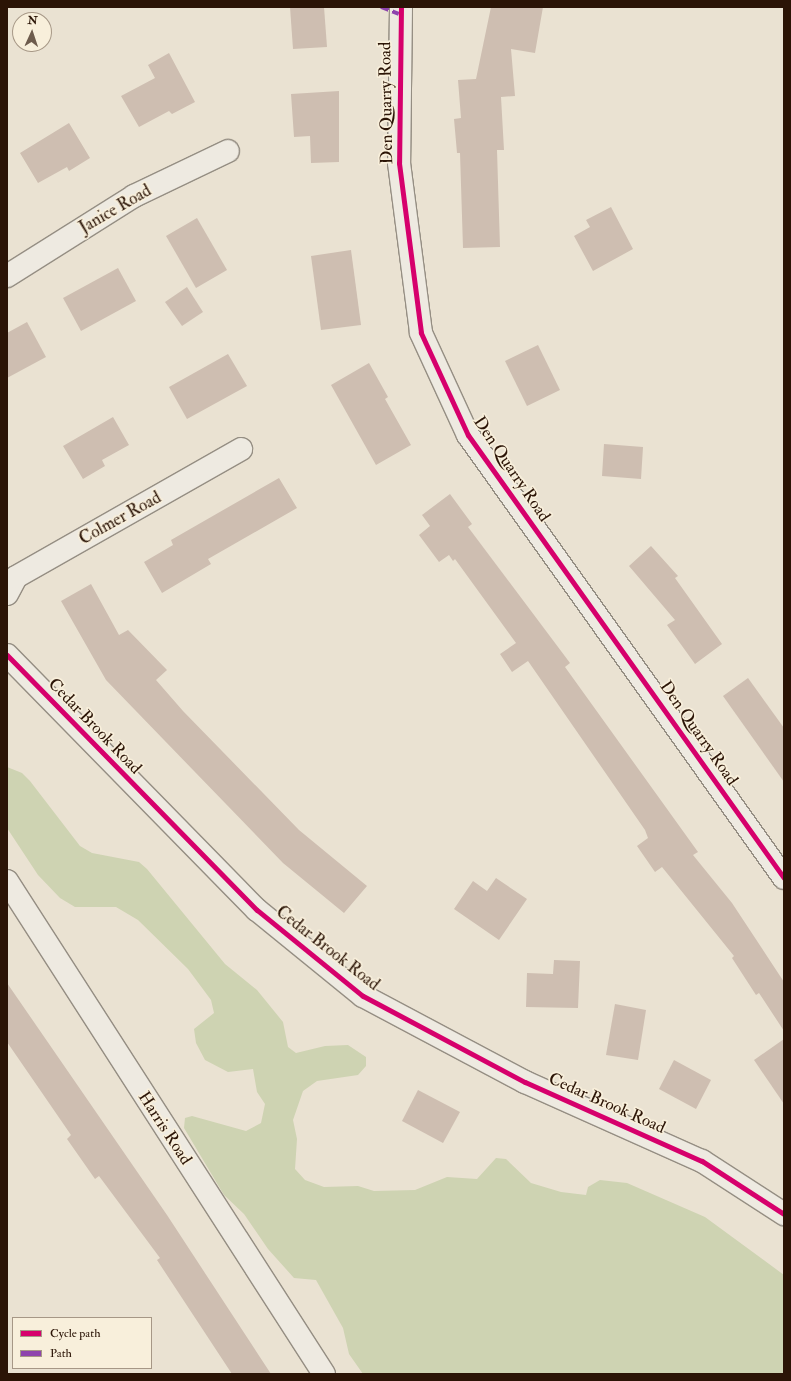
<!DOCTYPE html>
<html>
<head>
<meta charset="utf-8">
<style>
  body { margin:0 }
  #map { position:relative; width:791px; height:1381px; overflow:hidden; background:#eae2d2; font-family:"IM FELL Double Pica",serif }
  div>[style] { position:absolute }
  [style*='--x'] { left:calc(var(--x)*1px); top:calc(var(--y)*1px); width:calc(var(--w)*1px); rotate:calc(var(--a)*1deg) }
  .green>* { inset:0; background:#ced3b2 }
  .building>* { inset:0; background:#cebeb1 }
  .roads { filter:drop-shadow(1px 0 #958e83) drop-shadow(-1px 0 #958e83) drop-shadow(0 1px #958e83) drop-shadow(0 -1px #958e83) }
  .minor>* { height:22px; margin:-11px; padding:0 11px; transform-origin:11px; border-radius:11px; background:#eeeae1 }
  .tertiary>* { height:22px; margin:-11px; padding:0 11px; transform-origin:11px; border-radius:11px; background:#eeeae1 }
  .quiet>* { height:4px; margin-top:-2px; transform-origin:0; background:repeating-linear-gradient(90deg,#8e44ad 0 8px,transparent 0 12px) }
  .cycleway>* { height:5px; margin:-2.5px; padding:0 2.5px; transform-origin:2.5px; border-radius:2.5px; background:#d6006c }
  span { translate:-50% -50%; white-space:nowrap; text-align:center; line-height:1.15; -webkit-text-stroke:3.5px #f8efdb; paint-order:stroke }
  .street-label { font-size:17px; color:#2b1406 }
  .frame { position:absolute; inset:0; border:8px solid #2b1406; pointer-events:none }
  .legend { position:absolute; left:12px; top:1317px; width:140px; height:52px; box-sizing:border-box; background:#f8efdb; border:1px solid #a69786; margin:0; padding:5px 7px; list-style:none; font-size:12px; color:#2b1406 }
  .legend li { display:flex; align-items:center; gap:8px; height:20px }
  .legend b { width:20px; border:1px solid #a69786 }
  .north { position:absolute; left:12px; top:12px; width:40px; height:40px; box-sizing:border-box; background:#f8efdb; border:1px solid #a69786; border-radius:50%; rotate:3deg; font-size:11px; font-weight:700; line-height:16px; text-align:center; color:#2b1406 }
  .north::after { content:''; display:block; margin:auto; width:14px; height:18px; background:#6e5c4d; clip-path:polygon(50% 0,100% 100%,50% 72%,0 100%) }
</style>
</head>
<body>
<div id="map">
  <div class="green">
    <div style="clip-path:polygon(7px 767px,22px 773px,30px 781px,80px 846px,92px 853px,139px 862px,147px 869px,225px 964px,257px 990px,283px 1022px,288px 1047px,296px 1053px,325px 1046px,348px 1045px,366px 1057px,366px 1066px,358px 1075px,317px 1081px,303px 1091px,293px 1120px,297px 1139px,295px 1169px,305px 1180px,324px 1187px,358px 1186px,374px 1191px,415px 1190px,447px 1177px,477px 1179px,496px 1158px,506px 1159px,531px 1183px,561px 1192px,586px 1195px,588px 1187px,600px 1180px,627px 1183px,705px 1217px,784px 1275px,784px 1374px,363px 1374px,349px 1354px,343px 1328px,316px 1280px,294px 1278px,268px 1249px,244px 1214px,224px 1195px,184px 1128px,185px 1118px,192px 1116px,246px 1131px,261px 1123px,265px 1104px,257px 1092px,253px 1069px,228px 1072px,205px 1060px,196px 1043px,194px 1029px,214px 1013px,211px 1000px,188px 969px,138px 920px,116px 907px,75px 907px,60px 898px,38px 875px,7px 828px)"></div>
  </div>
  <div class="building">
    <div style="clip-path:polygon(290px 7px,324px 7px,327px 47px,293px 49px)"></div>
    <div style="clip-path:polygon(491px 7px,543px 7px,535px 53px,511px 49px,515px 96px,501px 97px,504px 150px,497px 150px,500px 247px,463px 248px,460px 153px,457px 153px,454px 119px,461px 118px,458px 80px,476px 79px)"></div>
    <div style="clip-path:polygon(169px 53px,195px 102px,172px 114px,169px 111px,139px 127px,121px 96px,155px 78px,148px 65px)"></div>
    <div style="clip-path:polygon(339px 91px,339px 162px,311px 163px,310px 136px,294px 137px,291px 94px)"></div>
    <div style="clip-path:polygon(69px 123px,90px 158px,69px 171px,67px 167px,38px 183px,20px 153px)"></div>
    <div style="clip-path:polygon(611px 207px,633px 249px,593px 271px,574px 236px,590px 227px,586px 220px)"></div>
    <div style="clip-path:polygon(197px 218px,227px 270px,196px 288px,166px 236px)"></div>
    <div style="clip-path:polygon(351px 250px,361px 325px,321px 330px,311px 256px)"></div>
    <div style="clip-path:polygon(118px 268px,136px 301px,81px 331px,63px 298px)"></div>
    <div style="clip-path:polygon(187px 287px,203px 312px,182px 326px,165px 302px)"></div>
    <div style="clip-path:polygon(27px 322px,46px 357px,7px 378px,7px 333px)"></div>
    <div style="clip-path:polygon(538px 345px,560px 390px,527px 406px,505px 361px)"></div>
    <div style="clip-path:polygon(228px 354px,247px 386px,187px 419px,169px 387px)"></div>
    <div style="clip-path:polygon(369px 363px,388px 397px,385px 399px,411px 445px,376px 465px,331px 385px)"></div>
    <div style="clip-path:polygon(113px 417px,129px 445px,102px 460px,105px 466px,83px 479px,63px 446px)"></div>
    <div style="clip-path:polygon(604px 444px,643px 447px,641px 479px,602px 476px)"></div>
    <div style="clip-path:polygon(279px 478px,297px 508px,208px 559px,211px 564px,162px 593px,144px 562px,173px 545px,171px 540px)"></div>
    <div style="clip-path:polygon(450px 494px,472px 524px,468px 527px,570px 663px,565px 667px,698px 852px,693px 855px,732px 903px,784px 982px,784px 1031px,759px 993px,756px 995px,732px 958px,734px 956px,662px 867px,655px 872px,637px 846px,648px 838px,645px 830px,528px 661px,512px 672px,500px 654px,516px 643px,455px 559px,453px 561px,449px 555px,439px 562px,419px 535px,430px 526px,422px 515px)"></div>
    <div style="clip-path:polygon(651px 546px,678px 576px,675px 578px,722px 644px,695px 664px,667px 625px,675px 620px,629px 566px)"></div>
    <div style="clip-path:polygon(91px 584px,119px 635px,128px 630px,167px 670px,156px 680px,183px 711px,299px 830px,367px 886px,344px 913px,283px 863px,106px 680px,61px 601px)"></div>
    <div style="clip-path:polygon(748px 678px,784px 728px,784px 782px,723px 696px)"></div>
    <div style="clip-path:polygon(496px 878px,527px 899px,499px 940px,454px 909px,473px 881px,487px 891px)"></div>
    <div style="clip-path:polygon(554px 960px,580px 961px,578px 1008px,526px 1007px,527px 973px,553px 974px)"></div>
    <div style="clip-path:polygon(7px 983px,167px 1215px,271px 1374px,232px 1374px,157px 1260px,160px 1258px,99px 1176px,95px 1179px,67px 1139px,71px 1135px,7px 1042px)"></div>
    <div style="clip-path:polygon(615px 1004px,646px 1010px,638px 1060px,606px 1055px)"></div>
    <div style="clip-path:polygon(784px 1039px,784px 1104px,754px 1060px)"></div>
    <div style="clip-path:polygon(674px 1060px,711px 1080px,696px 1109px,659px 1089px)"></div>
    <div style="clip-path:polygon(418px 1090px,460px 1112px,443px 1143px,402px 1121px)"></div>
  </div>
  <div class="roads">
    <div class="minor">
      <div style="--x:401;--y:7;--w:156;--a:90.7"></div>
      <div style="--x:399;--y:163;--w:171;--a:82.6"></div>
      <div style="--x:421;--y:333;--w:112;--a:65.3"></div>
      <div style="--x:468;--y:435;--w:544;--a:54.5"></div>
      <div style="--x:7;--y:276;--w:150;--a:-32.2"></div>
      <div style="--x:134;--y:196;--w:104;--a:-25.6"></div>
      <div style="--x:7;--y:594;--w:19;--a:-62"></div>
      <div style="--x:16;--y:577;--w:259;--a:-29.6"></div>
      <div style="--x:7;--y:881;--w:586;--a:57.26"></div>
    </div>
    <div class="tertiary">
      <div style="--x:7;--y:655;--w:357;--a:45.6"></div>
      <div style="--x:257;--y:910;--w:136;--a:39.1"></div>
      <div style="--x:363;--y:996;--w:183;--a:28"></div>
      <div style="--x:525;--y:1082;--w:194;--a:24.1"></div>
      <div style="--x:702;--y:1161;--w:98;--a:32.9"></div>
    </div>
  </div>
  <div class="quiet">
    <div style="--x:381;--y:7;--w:19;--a:21"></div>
  </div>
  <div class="cycleway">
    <div style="--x:401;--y:7;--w:156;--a:90.7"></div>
    <div style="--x:399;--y:163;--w:171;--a:82.6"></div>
    <div style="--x:421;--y:333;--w:112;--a:65.3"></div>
    <div style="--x:468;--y:435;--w:544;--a:54.5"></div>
    <div style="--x:7;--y:655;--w:357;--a:45.6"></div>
    <div style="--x:257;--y:910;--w:136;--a:39.1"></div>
    <div style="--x:363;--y:996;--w:183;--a:28"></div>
    <div style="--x:525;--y:1082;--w:194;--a:24.1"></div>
    <div style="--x:702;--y:1161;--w:98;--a:32.9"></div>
  </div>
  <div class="street-label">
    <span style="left:386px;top:103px;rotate:-91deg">Den Quarry Road</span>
    <span style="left:115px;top:209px;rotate:-30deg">Janice Road</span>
    <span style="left:512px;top:469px;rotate:56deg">Den Quarry Road</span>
    <span style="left:120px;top:518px;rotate:-29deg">Colmer Road</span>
    <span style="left:95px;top:726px;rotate:46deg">Cedar Brook Road</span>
    <span style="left:699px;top:733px;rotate:55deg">Den Quarry Road</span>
    <span style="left:328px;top:948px;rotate:38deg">Cedar Brook Road</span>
    <span style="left:607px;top:1103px;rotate:24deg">Cedar Brook Road</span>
    <span style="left:165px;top:1128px;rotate:57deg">Harris Road</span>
  </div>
  <div class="frame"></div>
  <ul class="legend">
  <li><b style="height:5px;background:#d6006c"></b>Cycle path</li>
  <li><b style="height:5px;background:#8e44ad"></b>Path</li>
  </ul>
  <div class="north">N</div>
</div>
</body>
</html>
